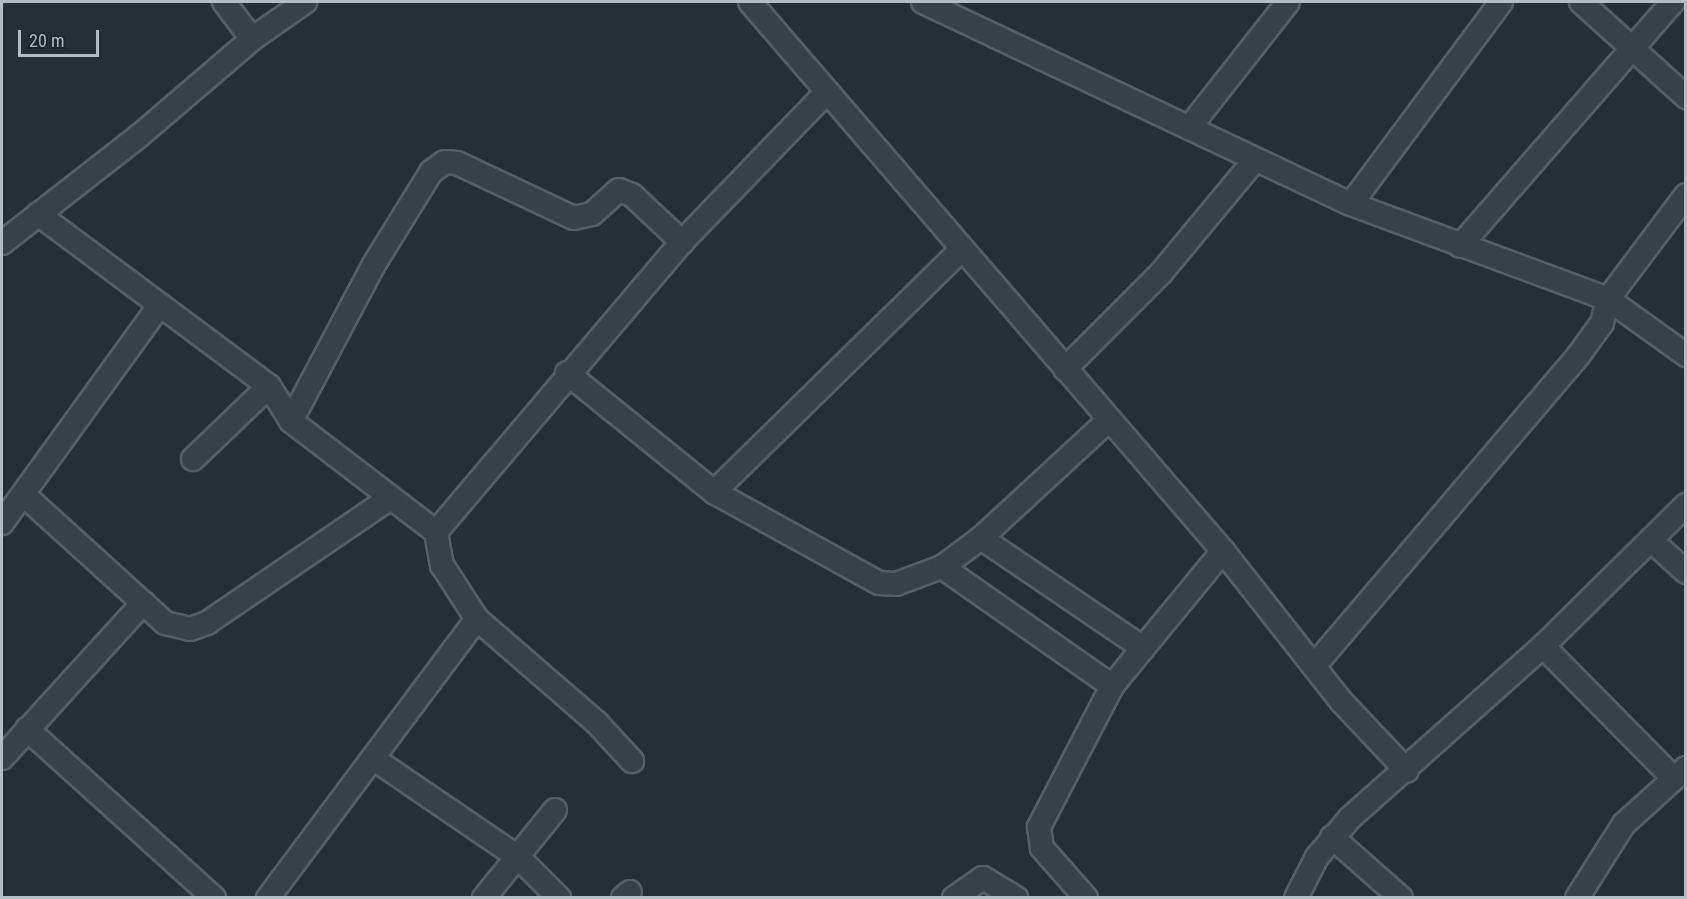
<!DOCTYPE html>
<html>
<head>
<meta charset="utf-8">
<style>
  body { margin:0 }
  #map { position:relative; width:1687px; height:899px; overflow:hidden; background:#252f38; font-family:"Roboto Condensed",sans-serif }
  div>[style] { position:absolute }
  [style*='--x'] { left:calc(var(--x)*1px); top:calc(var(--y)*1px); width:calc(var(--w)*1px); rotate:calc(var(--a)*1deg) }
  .roads { filter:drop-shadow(2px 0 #565e66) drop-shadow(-2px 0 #565e66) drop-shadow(0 2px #565e66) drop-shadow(0 -2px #565e66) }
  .minor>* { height:22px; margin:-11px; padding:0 11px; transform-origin:11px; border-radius:11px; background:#384048 }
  span { translate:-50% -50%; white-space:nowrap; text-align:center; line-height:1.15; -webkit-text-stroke:5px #1d252d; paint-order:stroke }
  .frame { position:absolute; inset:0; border:3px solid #b3bbc4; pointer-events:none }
  .scale { position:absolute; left:18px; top:30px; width:81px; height:27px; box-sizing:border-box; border:3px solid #b3bbc4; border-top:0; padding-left:8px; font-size:18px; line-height:21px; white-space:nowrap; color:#b3bbc4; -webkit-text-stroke:4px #1d252d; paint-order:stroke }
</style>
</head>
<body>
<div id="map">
  <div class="roads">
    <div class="minor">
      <div style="--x:224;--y:2;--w:46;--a:52.9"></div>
      <div style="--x:750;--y:2;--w:725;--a:49.25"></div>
      <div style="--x:1223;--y:551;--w:191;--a:51.8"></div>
      <div style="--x:1341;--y:701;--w:96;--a:46.7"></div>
      <div style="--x:923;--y:2;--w:473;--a:25.3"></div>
      <div style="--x:1351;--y:204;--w:274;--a:20.3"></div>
      <div style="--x:1608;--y:299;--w:96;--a:35.7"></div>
      <div style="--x:1581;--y:2;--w:142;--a:42.1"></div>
      <div style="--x:1189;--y:128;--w:160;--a:-51.8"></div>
      <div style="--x:1351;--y:204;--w:252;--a:-53.4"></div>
      <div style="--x:38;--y:214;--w:288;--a:36.7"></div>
      <div style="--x:269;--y:386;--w:41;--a:57.8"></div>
      <div style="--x:291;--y:421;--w:183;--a:37.4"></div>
      <div style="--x:436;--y:532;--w:34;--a:80"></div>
      <div style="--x:442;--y:565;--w:64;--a:57.1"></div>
      <div style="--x:477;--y:619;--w:159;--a:40.9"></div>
      <div style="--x:597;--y:723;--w:52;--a:47.4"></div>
      <div style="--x:2;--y:243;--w:174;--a:-38"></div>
      <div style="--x:139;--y:136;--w:149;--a:-40.6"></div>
      <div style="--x:252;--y:39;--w:65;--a:-34.9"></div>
      <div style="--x:1460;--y:246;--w:324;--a:-48.9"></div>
      <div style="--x:1065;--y:369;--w:136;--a:-45"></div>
      <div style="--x:1161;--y:273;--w:146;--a:-50.3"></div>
      <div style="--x:567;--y:373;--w:189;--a:39"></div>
      <div style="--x:714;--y:492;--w:188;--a:28.9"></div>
      <div style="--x:879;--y:583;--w:17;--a:3"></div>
      <div style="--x:896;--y:584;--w:49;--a:-20.3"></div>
      <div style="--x:942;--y:567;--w:208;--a:35"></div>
      <div style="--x:1112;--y:686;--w:175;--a:-50.6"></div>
      <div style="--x:291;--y:421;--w:175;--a:-62.1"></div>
      <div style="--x:373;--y:266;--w:110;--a:-58.3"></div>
      <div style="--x:431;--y:172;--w:17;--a:-36"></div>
      <div style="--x:445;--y:162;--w:12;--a:5"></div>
      <div style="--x:457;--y:163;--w:129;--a:25.2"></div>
      <div style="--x:574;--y:218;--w:18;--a:-13"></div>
      <div style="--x:592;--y:214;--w:36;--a:-42"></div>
      <div style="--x:619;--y:190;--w:14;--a:21"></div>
      <div style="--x:632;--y:195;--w:69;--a:43.2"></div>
      <div style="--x:193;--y:459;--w:105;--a:-43.8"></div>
      <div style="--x:714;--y:492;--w:347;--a:-44.4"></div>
      <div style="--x:24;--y:495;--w:190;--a:42.2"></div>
      <div style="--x:165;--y:623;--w:26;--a:13"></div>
      <div style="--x:190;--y:629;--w:18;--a:-19"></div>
      <div style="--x:207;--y:623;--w:222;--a:-34.3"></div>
      <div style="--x:2;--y:523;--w:269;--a:-54.1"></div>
      <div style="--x:436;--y:532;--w:380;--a:-49.7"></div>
      <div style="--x:682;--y:242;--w:209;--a:-46"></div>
      <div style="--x:981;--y:538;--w:196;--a:34.2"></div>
      <div style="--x:1651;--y:540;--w:47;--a:42.4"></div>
      <div style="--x:942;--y:567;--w:49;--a:-36.6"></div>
      <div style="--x:981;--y:538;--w:174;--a:-42.7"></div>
      <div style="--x:1543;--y:646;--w:184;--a:45.4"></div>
      <div style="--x:1315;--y:665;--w:406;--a:-49.6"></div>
      <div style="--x:1578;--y:356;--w:41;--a:-54"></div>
      <div style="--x:1602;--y:323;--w:25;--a:-76"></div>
      <div style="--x:1608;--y:299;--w:130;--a:-53.1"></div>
      <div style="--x:27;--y:729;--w:252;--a:42.1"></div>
      <div style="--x:2;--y:758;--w:210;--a:-47.7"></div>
      <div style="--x:374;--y:759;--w:176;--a:34.3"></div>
      <div style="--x:519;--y:858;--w:57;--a:45"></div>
      <div style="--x:1332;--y:837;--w:92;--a:41.5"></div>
      <div style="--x:268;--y:898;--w:349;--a:-53.2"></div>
      <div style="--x:484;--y:898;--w:113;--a:-51.1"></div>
      <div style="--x:623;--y:898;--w:9;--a:-41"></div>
      <div style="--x:954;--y:898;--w:35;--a:-35"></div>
      <div style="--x:983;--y:878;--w:39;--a:31"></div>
      <div style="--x:1086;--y:898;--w:67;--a:-131.3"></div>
      <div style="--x:1042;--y:848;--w:21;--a:-98"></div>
      <div style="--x:1039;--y:827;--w:159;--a:-62.6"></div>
      <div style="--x:1296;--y:898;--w:46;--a:-62.9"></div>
      <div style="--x:1317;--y:857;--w:51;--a:-49.8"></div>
      <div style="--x:1350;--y:818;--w:259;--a:-41.7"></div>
      <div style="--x:1543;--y:646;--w:201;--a:-44.6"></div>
      <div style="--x:1577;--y:898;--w:88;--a:-57.6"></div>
      <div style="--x:1624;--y:824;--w:84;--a:-42.1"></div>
    </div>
  </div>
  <div class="frame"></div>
  <div class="scale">20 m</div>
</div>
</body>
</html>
